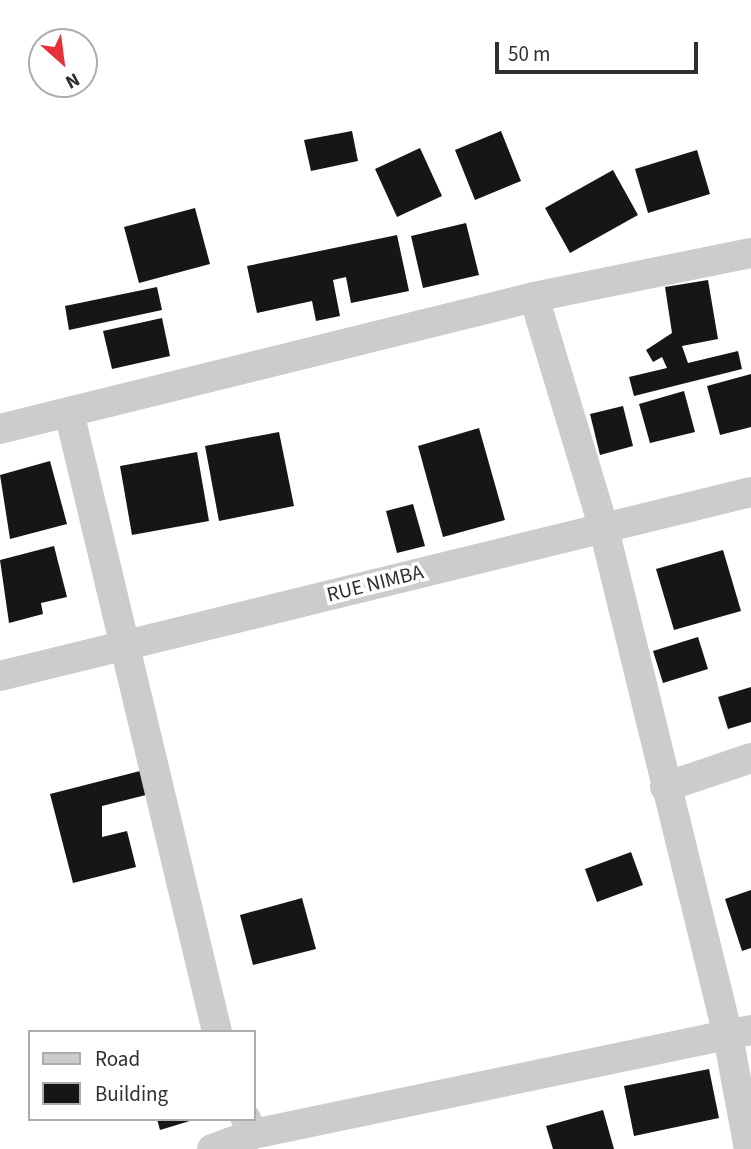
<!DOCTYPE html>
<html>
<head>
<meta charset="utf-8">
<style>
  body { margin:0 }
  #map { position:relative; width:751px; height:1149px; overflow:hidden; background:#fff; font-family:"Source Sans 3",sans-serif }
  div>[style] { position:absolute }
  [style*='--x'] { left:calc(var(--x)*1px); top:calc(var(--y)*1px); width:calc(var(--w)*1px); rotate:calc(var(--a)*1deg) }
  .building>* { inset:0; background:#161616 }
  .minor>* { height:30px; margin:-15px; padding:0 15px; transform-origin:15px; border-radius:15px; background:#ccc }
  span { translate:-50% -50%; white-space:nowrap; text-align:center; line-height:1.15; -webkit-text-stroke:7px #fff; paint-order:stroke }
  .street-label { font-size:21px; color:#2f2f2f }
  .legend { position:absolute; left:28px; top:1030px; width:228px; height:91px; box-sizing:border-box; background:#fff; border:2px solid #acacac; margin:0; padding:9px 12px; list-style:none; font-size:21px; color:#2f2f2f }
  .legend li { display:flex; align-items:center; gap:14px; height:35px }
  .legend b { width:35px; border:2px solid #acacac }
  .north { position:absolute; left:28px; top:28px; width:70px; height:70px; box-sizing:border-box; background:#fff; border:2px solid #acacac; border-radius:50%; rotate:152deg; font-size:19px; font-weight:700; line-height:28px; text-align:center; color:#2f2f2f }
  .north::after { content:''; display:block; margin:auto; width:24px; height:32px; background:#e63139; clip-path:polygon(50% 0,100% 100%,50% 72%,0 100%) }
  .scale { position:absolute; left:495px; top:42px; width:203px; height:32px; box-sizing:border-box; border:4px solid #2f2f2f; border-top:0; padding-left:9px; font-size:21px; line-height:24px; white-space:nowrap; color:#2f2f2f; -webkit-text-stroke:5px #fff; paint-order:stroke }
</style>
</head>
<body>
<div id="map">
  <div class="building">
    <div style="clip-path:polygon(352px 131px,358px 161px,311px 171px,304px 140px)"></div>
    <div style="clip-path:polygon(501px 131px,521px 181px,475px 200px,455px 150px)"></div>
    <div style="clip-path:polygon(420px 148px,442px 196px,397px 217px,375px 169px)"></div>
    <div style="clip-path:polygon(697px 150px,710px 194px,648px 213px,635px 169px)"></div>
    <div style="clip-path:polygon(613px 170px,638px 215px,570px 253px,545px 208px)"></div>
    <div style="clip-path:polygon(195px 208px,210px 264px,139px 283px,124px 227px)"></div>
    <div style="clip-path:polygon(466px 223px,479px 275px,423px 288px,411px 236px)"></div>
    <div style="clip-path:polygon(397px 235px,409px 291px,351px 303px,346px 277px,333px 280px,340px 316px,316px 321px,312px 301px,257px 313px,247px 266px)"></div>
    <div style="clip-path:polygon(708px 280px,718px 339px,682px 346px,688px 363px,738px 351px,742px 369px,634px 396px,629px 377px,667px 368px,662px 357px,653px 362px,646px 350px,672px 333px,665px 287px)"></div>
    <div style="clip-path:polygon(157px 287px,162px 310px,69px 330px,65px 306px)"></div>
    <div style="clip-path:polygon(162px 318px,170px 356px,112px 369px,103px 331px)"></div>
    <div style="clip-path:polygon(751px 374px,751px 427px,720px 435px,707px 386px)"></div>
    <div style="clip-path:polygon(684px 391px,695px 432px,650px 443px,639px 404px)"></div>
    <div style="clip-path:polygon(623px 406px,633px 446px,600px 455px,590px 414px)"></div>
    <div style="clip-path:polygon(479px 428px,505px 520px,443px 537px,418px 446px)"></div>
    <div style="clip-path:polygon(279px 432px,294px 506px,219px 521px,205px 446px)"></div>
    <div style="clip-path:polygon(197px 452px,209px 521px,132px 535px,120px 466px)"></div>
    <div style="clip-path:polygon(50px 461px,67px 524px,10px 539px,0 475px)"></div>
    <div style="clip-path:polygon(413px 504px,425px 546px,397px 553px,386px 511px)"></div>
    <div style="clip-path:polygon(54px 546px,67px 597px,41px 603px,43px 614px,9px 623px,0 560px)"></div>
    <div style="clip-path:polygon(723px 550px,741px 611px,674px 630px,656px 569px)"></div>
    <div style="clip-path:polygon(698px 637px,708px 669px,663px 683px,653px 651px)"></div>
    <div style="clip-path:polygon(751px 687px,751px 722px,728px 729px,718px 697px)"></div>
    <div style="clip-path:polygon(140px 771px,146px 795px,102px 806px,102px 837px,127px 831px,136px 867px,73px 883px,50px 794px)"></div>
    <div style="clip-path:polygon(631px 852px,643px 885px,597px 902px,585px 869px)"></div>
    <div style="clip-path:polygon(751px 890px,751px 948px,742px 951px,725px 899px)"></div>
    <div style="clip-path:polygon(302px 898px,316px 949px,253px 965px,240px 915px)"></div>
    <div style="clip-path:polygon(709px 1069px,719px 1118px,634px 1136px,624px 1086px)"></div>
    <div style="clip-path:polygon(603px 1110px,614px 1149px,553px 1149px,546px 1126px)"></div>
    <div style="clip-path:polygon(157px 1119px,192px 1119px,193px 1120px,160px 1130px)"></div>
  </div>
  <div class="minor">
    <div style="--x:534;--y:297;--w:238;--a:73.2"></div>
    <div style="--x:603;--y:525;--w:526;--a:76.25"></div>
    <div style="--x:728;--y:1036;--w:115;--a:79.5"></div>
    <div style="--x:69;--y:412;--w:637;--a:76.57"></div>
    <div style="--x:0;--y:429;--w:550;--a:-13.88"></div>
    <div style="--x:534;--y:297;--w:221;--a:-11.5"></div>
    <div style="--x:0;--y:676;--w:773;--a:-13.77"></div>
    <div style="--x:665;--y:787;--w:91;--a:-18.6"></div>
    <div style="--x:253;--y:1134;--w:509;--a:-11.8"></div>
    <div style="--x:212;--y:1149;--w:44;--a:-20.1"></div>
    <div style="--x:253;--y:1134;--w:17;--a:-115"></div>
  </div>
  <div class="street-label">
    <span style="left:375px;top:583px;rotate:-14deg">RUE NIMBA</span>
  </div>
  <ul class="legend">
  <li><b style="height:9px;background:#ccc"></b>Road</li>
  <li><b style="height:19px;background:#161616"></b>Building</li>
  </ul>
  <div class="north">N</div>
  <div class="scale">50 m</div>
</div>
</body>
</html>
